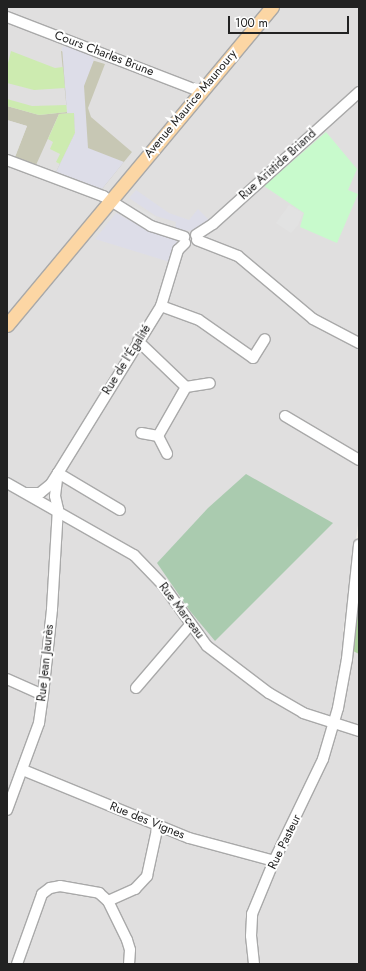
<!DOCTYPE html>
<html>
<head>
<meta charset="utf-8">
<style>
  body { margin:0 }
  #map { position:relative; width:366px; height:971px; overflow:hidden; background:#f2efe9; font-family:Jost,sans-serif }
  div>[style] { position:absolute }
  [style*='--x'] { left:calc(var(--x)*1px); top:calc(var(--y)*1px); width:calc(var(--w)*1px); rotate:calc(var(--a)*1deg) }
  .residential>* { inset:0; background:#e0dfdf }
  .construction>* { inset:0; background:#c7c7b4 }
  .grass>* { inset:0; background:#cdebb0 }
  .forest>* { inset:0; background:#add19e }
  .cemetery>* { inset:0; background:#aacbaf }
  .park>* { inset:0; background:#c8facc }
  .parking>* { inset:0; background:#e2e2e2 }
  .plaza>* { inset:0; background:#dddde8 }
  .roads { filter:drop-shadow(1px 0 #a9a9a9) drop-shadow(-1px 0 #a9a9a9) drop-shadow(0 1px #a9a9a9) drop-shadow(0 -1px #a9a9a9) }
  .minor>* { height:10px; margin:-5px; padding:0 5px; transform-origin:5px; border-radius:5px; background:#fff }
  .major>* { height:13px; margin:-6.5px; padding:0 6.5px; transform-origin:6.5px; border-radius:6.5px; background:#fcd6a4 }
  span { translate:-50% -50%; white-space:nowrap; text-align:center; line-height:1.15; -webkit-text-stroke:4px #fff; paint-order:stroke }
  .street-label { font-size:12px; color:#222 }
  .frame { position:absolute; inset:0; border:8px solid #222; pointer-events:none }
  .scale { position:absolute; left:228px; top:16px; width:121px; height:18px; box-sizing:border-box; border:2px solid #222; border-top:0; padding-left:5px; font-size:12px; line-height:14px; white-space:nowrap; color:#222; -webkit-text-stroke:3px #fff; paint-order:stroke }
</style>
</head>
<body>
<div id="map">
  <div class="residential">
    <div style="clip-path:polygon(7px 7px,359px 7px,359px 518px,343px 632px,359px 634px,359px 964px,7px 964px)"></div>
  </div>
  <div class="construction">
    <div style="clip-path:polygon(61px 51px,105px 64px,88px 108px,91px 117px,132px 152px,102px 189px,56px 172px,75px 133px,74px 113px,59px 114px,36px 165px,15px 157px,27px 126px,7px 120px,7px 106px,39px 115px,67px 112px)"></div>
  </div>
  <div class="grass">
    <div style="clip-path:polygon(11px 51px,55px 68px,63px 67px,65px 88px,34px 90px,7px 83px,7px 67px)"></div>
    <div style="clip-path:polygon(7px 99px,32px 106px,67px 105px,67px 112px,39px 115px,7px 106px)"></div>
    <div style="clip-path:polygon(74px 113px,75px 133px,60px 164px,56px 162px,60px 154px,50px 149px,53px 142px,48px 139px,59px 114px)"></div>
  </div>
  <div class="forest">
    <div style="clip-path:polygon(359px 579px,359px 654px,353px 651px)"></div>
  </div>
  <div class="cemetery">
    <div style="clip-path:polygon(246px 474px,333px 523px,215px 641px,190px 611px,157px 563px,208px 508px)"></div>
  </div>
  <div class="park">
    <div style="clip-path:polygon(326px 132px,357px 169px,348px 190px,358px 194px,337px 243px,300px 227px,304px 213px,264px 186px)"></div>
  </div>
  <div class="parking">
    <div style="clip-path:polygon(7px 120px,27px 126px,15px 157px,7px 154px)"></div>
    <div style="clip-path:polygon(289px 205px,303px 213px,298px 225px,291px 233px,276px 223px)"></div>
    <div style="clip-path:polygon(134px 206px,156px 217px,153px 222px,132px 211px)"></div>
  </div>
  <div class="plaza">
    <div style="clip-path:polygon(84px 45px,94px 60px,84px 86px,88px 148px,124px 162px,102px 189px,56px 172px,75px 133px,74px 113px,67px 113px,62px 47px)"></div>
    <div style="clip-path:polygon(136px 190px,169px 213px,189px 220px,198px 209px,211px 222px,196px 231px,175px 230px,176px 222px,156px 216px,129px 198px)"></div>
    <div style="clip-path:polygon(116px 213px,151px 232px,177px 240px,173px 263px,95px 239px)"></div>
  </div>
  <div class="roads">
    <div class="minor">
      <div style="--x:7;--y:17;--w:208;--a:21.1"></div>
      <div style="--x:7;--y:160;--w:103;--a:20.6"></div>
      <div style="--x:103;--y:196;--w:57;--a:32"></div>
      <div style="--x:151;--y:226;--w:35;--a:18"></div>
      <div style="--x:196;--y:235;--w:20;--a:-33"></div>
      <div style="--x:213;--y:224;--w:197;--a:-42.1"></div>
      <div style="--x:197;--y:240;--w:44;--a:21.3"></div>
      <div style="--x:238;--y:256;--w:98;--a:40"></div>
      <div style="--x:313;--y:319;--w:52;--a:27.6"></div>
      <div style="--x:161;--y:306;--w:40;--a:20.2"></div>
      <div style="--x:199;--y:320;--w:66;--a:35.1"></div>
      <div style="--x:253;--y:358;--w:22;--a:-58"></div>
      <div style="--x:138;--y:341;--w:66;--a:43.8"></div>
      <div style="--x:186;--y:387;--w:56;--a:119.7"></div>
      <div style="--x:158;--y:436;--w:17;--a:-170"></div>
      <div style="--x:186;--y:387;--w:24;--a:-9"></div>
      <div style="--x:285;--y:416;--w:86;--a:30.7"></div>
      <div style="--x:158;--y:436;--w:20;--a:63"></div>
      <div style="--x:7;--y:483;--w:146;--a:29.6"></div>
      <div style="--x:134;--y:555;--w:42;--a:46"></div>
      <div style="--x:163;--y:585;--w:75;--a:54.2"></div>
      <div style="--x:207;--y:646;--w:78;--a:37.2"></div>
      <div style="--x:269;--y:693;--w:39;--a:30"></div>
      <div style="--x:303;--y:713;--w:59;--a:17.8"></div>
      <div style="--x:26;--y:493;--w:14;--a:0"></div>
      <div style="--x:40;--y:493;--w:14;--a:-39"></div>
      <div style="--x:51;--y:484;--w:13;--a:-58"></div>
      <div style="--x:58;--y:473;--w:72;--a:30.8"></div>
      <div style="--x:7;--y:679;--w:39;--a:24"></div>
      <div style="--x:136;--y:688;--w:83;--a:-49.4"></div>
      <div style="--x:23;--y:770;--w:179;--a:22.3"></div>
      <div style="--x:189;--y:838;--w:88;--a:15.1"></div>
      <div style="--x:7;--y:810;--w:93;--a:-69.8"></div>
      <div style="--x:39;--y:723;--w:28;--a:-82"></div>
      <div style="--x:43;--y:695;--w:86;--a:-84"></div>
      <div style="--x:52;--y:609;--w:100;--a:-86.6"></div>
      <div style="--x:58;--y:509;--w:13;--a:-103"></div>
      <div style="--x:55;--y:496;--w:23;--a:-83"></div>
      <div style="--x:58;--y:473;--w:196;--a:-58.3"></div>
      <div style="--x:161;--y:306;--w:59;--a:-73.1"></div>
      <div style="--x:178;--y:250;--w:10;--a:-45"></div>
      <div style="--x:108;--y:901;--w:30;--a:-24"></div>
      <div style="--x:135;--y:889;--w:18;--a:-47"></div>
      <div style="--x:147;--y:876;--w:52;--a:-77.8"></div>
      <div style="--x:17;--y:964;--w:74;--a:-70.3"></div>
      <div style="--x:42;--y:894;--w:10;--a:-37"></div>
      <div style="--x:50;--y:888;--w:10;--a:-11"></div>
      <div style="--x:60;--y:886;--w:40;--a:10"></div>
      <div style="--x:99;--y:893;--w:12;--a:42"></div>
      <div style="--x:108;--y:901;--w:43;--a:64"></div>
      <div style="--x:127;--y:940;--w:10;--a:73"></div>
      <div style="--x:130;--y:950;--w:14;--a:94"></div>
      <div style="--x:254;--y:964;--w:28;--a:-96"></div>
      <div style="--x:251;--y:936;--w:22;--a:-87"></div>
      <div style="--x:252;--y:914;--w:57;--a:-67.5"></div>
      <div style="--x:274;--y:861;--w:113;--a:-64.3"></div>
      <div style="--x:323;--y:759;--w:53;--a:-73.6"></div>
      <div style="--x:338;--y:708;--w:50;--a:-79.6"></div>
      <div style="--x:347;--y:659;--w:115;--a:-84"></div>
    </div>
    <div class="major">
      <div style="--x:7;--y:325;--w:414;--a:-50.2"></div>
    </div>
  </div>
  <div class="street-label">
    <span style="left:104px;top:54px;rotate:21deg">Cours Charles Brune</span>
    <span style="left:191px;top:104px;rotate:-50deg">Avenue Maurice Maunoury</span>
    <span style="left:278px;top:165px;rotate:-42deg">Rue Aristide Briand</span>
    <span style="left:127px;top:360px;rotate:-58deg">Rue de l'Égalité</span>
    <span style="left:181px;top:611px;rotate:53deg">Rue Marceau</span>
    <span style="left:46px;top:663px;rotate:-84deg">Rue Jean Jaurès</span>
    <span style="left:147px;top:821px;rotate:22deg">Rue des Vignes</span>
    <span style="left:285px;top:842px;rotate:-64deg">Rue Pasteur</span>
  </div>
  <div class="frame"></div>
  <div class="scale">100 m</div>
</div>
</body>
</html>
